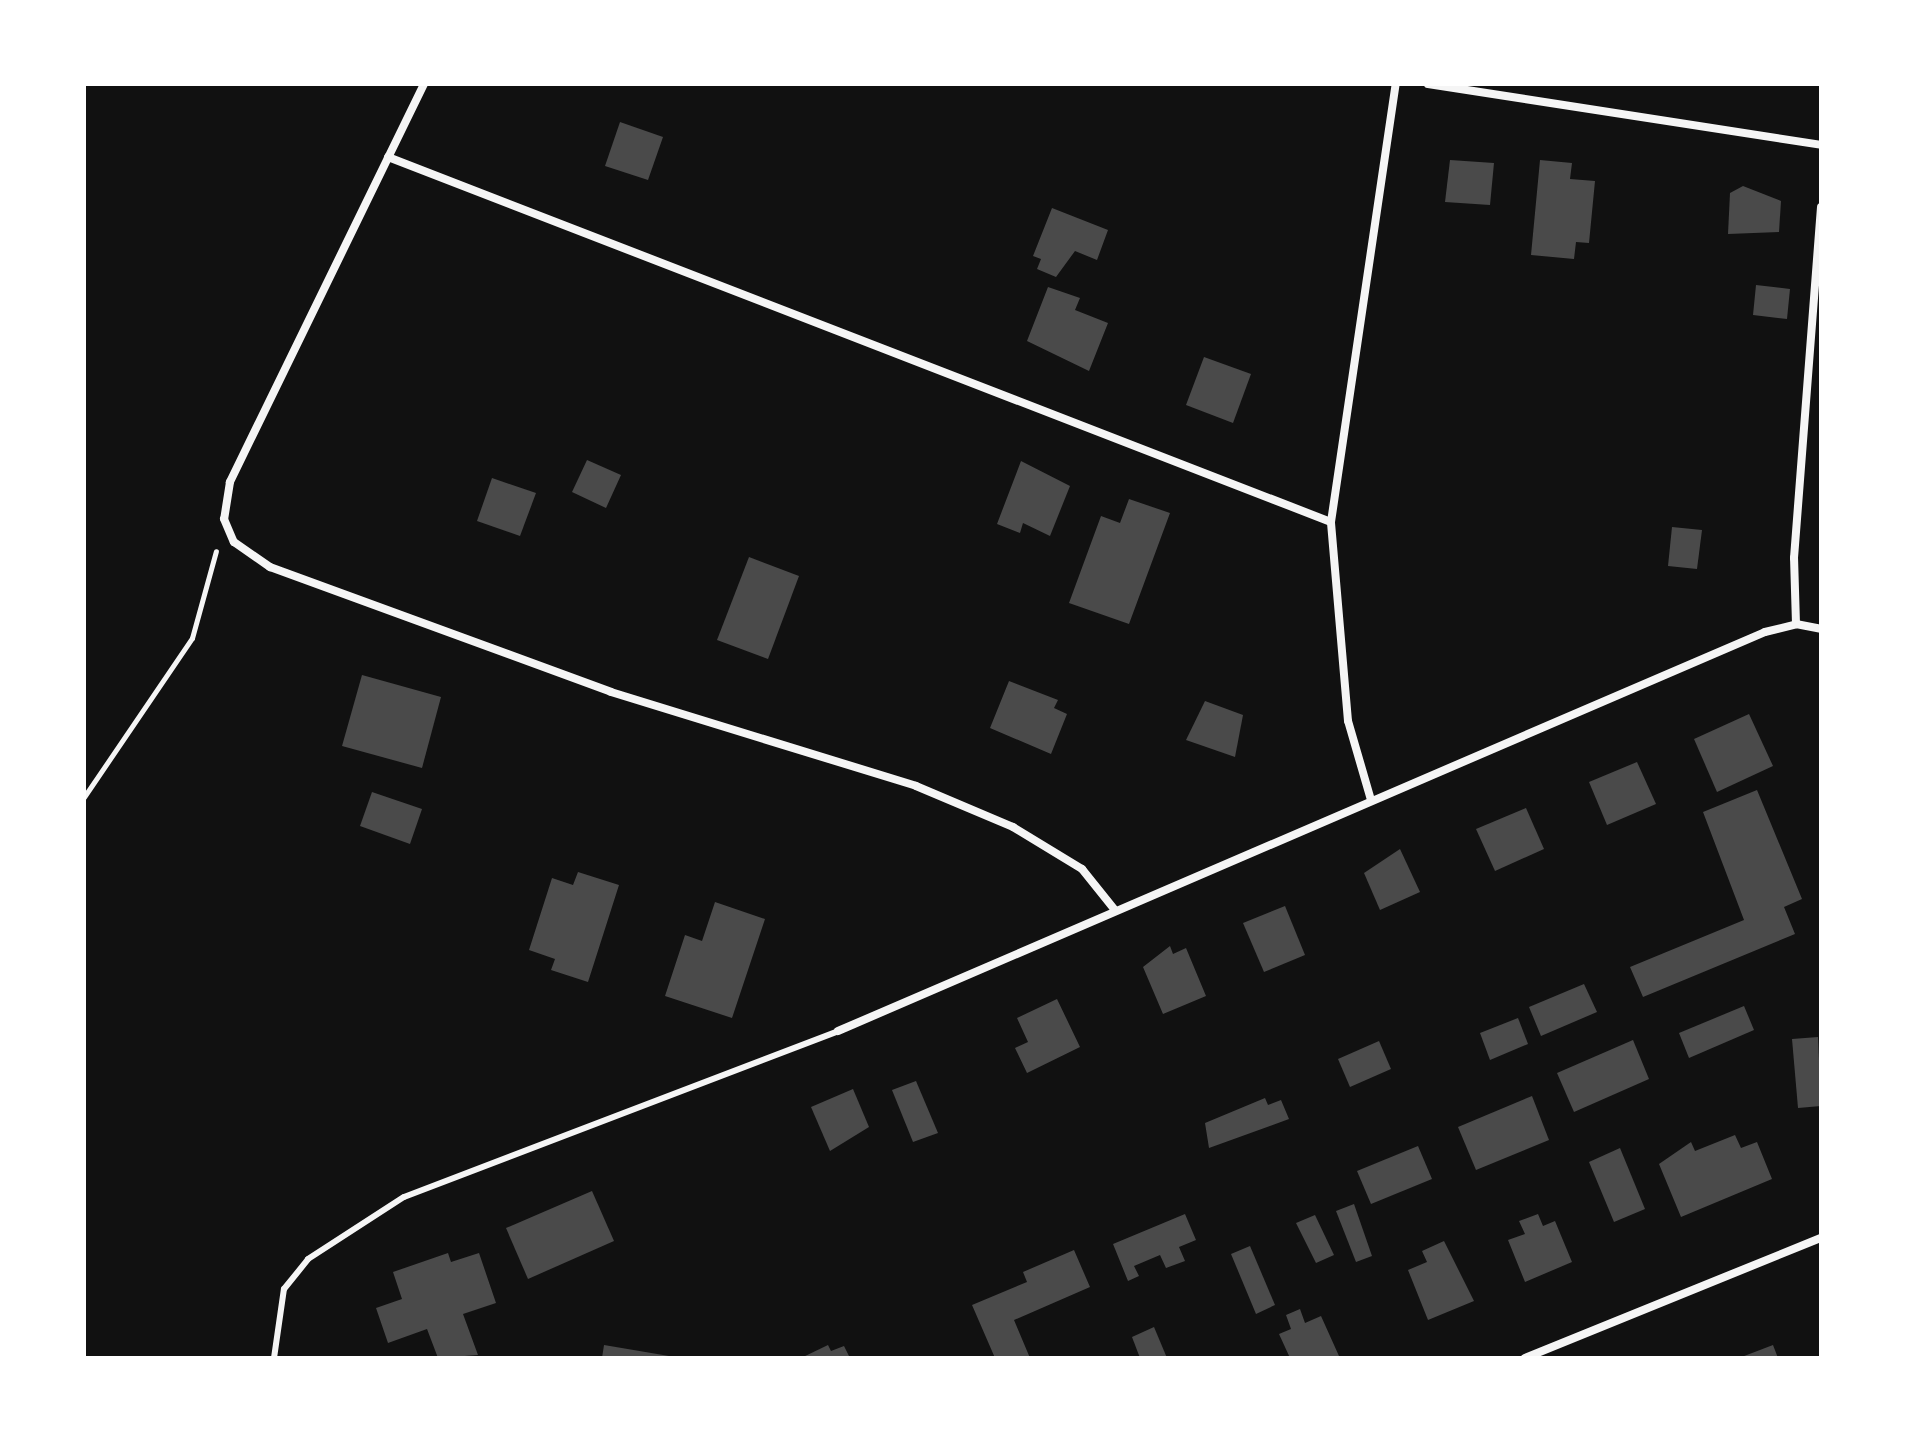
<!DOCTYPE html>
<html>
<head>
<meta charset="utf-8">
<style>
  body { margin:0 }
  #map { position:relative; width:1905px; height:1442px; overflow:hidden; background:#111; font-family:Cabin,sans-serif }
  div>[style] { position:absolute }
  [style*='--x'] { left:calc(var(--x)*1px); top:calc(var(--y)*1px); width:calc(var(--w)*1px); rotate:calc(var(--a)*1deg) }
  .building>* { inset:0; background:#4a4a4a }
  .path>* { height:5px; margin:-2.5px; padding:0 2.5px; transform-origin:2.5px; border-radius:2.5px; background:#f5f5f5 }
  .service>* { height:6px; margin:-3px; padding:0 3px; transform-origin:3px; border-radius:3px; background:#f5f5f5 }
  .minor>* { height:8px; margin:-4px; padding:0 4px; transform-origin:4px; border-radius:4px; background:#f5f5f5 }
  span { translate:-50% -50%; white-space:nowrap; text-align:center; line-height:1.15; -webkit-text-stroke:8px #fff; paint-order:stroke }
  .frame { position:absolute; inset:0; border:86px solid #fff; pointer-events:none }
</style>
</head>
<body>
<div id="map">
  <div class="building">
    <div style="clip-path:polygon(620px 122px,663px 137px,648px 180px,605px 166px)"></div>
    <div style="clip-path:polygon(1450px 160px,1494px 163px,1490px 205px,1445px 202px)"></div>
    <div style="clip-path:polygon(1540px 160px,1572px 163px,1570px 179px,1595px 181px,1589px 243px,1576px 242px,1574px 259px,1531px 255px)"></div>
    <div style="clip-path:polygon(1743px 186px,1781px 201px,1779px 232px,1728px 234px,1730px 193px)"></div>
    <div style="clip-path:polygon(1052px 208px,1108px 230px,1097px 260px,1075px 251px,1056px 277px,1037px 269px,1041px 259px,1033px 256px)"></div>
    <div style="clip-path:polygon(1756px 285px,1790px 289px,1787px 319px,1753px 315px)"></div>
    <div style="clip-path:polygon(1048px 287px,1080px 298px,1075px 310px,1108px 323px,1089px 371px,1027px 341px)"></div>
    <div style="clip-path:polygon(1204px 357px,1251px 374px,1233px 423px,1186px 405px)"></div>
    <div style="clip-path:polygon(587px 460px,621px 475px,606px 508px,572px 492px)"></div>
    <div style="clip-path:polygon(1021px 461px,1070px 486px,1050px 536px,1023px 523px,1020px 533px,997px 524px)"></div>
    <div style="clip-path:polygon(492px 478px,536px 493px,520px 536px,477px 521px)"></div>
    <div style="clip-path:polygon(1129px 499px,1170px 513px,1129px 624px,1069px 603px,1101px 516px,1120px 523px)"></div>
    <div style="clip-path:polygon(1672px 527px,1702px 530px,1697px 569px,1668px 566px)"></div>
    <div style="clip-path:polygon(749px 557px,799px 576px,768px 659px,717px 640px)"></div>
    <div style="clip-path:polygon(362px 675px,441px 697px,422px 768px,342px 746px)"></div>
    <div style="clip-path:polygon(1009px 681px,1058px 700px,1054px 708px,1067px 714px,1051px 754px,990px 728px)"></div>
    <div style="clip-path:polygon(1205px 701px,1243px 715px,1235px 757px,1186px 740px)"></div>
    <div style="clip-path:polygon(1749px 714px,1773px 766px,1717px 792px,1694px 739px)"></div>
    <div style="clip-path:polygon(1637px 762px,1656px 804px,1607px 825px,1589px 782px)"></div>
    <div style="clip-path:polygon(1757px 790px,1802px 899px,1784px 907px,1795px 934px,1643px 997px,1630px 967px,1744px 920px,1703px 812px)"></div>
    <div style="clip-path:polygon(372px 792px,422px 809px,410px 844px,360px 826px)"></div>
    <div style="clip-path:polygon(1526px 808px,1544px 849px,1495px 871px,1476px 829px)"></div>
    <div style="clip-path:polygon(1400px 849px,1420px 892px,1380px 910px,1364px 873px)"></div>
    <div style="clip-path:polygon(578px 872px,619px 885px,588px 982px,551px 970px,555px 959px,529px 950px,552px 878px,573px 885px)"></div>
    <div style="clip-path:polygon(715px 902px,765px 919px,732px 1018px,665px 996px,685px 935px,702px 941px)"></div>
    <div style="clip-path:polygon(1285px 906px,1305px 955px,1264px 972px,1243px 923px)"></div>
    <div style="clip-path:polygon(1170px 946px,1173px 954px,1186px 948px,1206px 996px,1163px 1014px,1143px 967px)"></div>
    <div style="clip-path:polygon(1584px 984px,1597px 1012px,1541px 1036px,1529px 1007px)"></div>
    <div style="clip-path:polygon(1057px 999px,1080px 1047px,1027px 1073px,1015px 1048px,1028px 1042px,1017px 1018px)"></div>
    <div style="clip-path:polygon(1744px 1006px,1754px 1030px,1689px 1058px,1679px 1033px)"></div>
    <div style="clip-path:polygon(1518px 1018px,1528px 1044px,1490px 1060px,1480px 1033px)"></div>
    <div style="clip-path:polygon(1818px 1037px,1821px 1106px,1798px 1108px,1792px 1039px)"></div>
    <div style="clip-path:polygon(1633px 1040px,1649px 1079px,1574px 1112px,1557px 1073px)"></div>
    <div style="clip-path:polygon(1379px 1041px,1391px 1069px,1350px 1087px,1338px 1059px)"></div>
    <div style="clip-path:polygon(916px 1081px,938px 1133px,913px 1142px,892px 1090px)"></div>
    <div style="clip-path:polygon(853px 1089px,869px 1127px,830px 1151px,811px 1107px)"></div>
    <div style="clip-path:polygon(1532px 1096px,1549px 1140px,1476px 1170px,1458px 1127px)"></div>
    <div style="clip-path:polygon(1265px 1098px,1268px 1105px,1281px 1100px,1289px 1119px,1209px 1148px,1205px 1123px)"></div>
    <div style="clip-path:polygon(1735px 1135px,1741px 1148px,1757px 1142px,1772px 1179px,1681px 1217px,1659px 1164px,1691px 1142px,1695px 1151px)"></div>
    <div style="clip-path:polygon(1418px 1146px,1432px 1179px,1371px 1204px,1357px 1171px)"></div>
    <div style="clip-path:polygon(1620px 1148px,1645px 1209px,1614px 1222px,1589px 1162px)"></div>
    <div style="clip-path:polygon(592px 1191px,614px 1241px,528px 1279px,506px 1228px)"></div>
    <div style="clip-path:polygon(1354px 1204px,1372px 1256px,1356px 1262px,1336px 1211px)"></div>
    <div style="clip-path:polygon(1185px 1214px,1196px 1240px,1179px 1247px,1185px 1261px,1166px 1268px,1160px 1255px,1134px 1266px,1139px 1276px,1128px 1281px,1113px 1244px)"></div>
    <div style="clip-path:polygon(1538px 1214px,1543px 1226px,1555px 1221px,1572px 1262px,1525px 1282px,1508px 1240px,1525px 1234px,1519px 1221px)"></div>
    <div style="clip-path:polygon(1315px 1215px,1334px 1255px,1316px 1263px,1296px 1223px)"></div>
    <div style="clip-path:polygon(1444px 1241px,1474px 1301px,1428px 1320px,1408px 1270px,1427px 1262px,1422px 1251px)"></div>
    <div style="clip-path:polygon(1250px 1246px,1275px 1305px,1256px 1314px,1231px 1254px)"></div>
    <div style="clip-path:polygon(1074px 1250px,1090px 1287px,1014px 1320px,1030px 1358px,995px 1358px,972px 1305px,1027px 1282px,1023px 1272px)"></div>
    <div style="clip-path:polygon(448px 1253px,451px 1262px,479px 1253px,496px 1303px,463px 1314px,478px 1355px,438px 1358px,427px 1329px,388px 1343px,376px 1308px,402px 1299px,393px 1272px)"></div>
    <div style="clip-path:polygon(1300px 1309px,1305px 1323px,1321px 1316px,1339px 1356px,1290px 1358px,1279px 1334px,1291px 1329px,1286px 1315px)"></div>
    <div style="clip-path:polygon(1154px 1327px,1167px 1358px,1140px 1358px,1132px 1337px)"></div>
    <div style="clip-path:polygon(604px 1345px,669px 1356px,668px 1358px,602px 1358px)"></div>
    <div style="clip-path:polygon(828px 1345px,831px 1351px,844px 1346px,850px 1358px,801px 1358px)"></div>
    <div style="clip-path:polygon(1773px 1345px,1778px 1358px,1739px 1358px)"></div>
  </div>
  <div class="path">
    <div style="--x:84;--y:797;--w:192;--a:-55.8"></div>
    <div style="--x:192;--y:638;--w:90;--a:-74.6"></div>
  </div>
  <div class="service">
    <div style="--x:274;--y:1358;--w:70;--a:-81.8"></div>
    <div style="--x:284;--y:1289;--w:38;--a:-51"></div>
    <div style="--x:308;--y:1259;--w:114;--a:-32.9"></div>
    <div style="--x:404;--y:1197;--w:465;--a:-20.9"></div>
  </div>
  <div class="minor">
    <div style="--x:424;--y:84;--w:443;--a:116"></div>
    <div style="--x:230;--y:482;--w:37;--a:99"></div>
    <div style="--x:224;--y:519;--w:25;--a:67"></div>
    <div style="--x:234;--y:542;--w:44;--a:34.8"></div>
    <div style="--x:270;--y:567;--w:363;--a:20.1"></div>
    <div style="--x:611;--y:692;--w:319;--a:17.1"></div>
    <div style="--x:916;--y:786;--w:105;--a:22.9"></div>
    <div style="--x:1013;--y:827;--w:81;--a:31.3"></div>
    <div style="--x:1082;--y:869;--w:51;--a:51.3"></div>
    <div style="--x:1428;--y:84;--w:398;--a:8.8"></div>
    <div style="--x:388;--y:157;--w:1011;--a:21.16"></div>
    <div style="--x:1796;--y:624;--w:66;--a:-91.7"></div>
    <div style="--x:1794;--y:558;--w:352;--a:-85.6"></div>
    <div style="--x:1371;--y:800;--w:82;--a:-106.2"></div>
    <div style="--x:1348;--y:721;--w:200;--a:-94.9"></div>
    <div style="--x:1331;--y:522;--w:443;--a:-81.6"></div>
    <div style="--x:838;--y:1031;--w:1009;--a:-23.29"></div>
    <div style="--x:1765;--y:632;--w:32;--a:-14"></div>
    <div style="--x:1796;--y:624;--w:25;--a:11"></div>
    <div style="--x:1525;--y:1358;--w:319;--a:-22.1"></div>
  </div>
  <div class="frame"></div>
</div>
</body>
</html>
